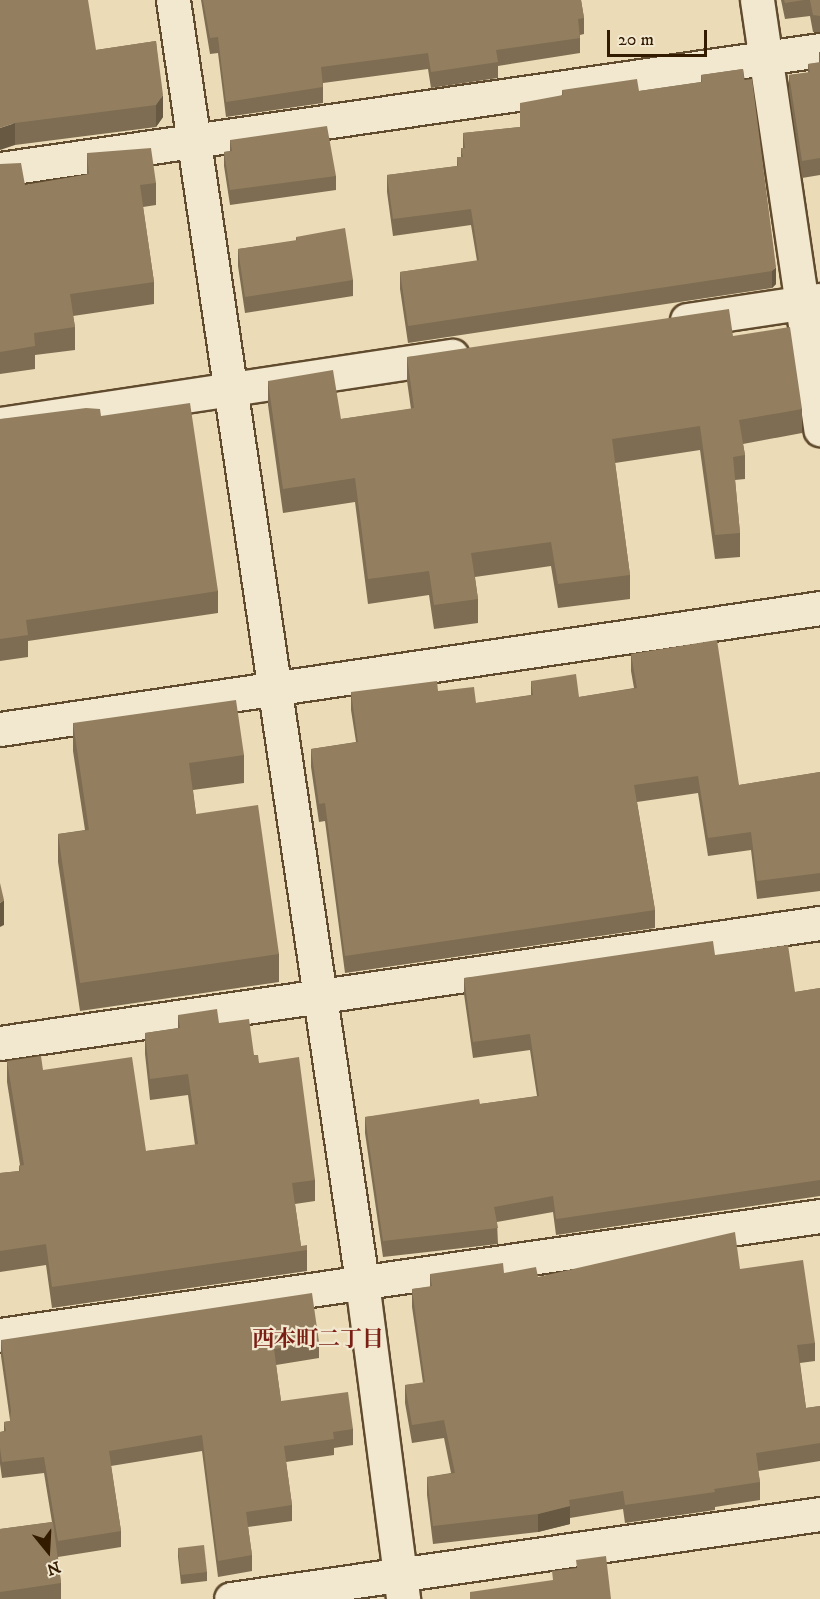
<!DOCTYPE html>
<html>
<head>
<meta charset="utf-8">
<style>
  body { margin:0 }
  #map { position:relative; width:820px; height:1599px; overflow:hidden; background:#ebdbb6; font-family:"IM FELL DW Pica","Noto Serif JP",serif }
  div>[style] { position:absolute }
  [style*='--x'] { left:calc(var(--x)*1px); top:calc(var(--y)*1px); width:calc(var(--w)*1px); rotate:calc(var(--a)*1deg) }
  .roads { filter:drop-shadow(2px 0 #614b2e) drop-shadow(-2px 0 #614b2e) drop-shadow(0 2px #614b2e) drop-shadow(0 -2px #614b2e) }
  .minor>* { height:33px; margin:-16.5px; padding:0 16.5px; transform-origin:16.5px; border-radius:16.5px; background:#f2e8d0 }
  .wall>* { inset:0; background:#7e6d52 }
  .shaded-wall>* { inset:0; background:#675942 }
  .building>* { inset:0; background:#937f5f }
  span { translate:-50% -50%; white-space:nowrap; text-align:center; line-height:1.15; -webkit-text-stroke:4.5px #f2e8d0; paint-order:stroke }
  .neighbourhood-label { font-size:22px; color:#7a1f14; font-weight:700 }
  .north { position:absolute; left:18px; top:1521px; width:60px; height:60px; -webkit-text-stroke:4px #f2e8d0; paint-order:stroke; rotate:162deg; font-size:16px; font-weight:700; line-height:24px; text-align:center; color:#331b00 }
  .north::after { content:''; display:block; margin:auto; width:21px; height:27px; background:#331b00; clip-path:polygon(50% 0,100% 100%,50% 72%,0 100%) }
  .scale { position:absolute; left:607px; top:30px; width:100px; height:27px; box-sizing:border-box; border:3px solid #331b00; border-top:0; padding-left:8px; font-size:18px; line-height:21px; white-space:nowrap; color:#331b00; -webkit-text-stroke:4px #f2e8d0; paint-order:stroke }
</style>
</head>
<body>
<div id="map">
  <div class="roads">
    <div class="minor">
      <div style="--x:173;--y:0;--w:1296;--a:81.61"></div>
      <div style="--x:362;--y:1282;--w:320;--a:82.6"></div>
      <div style="--x:757;--y:0;--w:434;--a:81.6"></div>
      <div style="--x:0;--y:169;--w:829;--a:-8.26"></div>
      <div style="--x:687;--y:320;--w:134;--a:-8.6"></div>
      <div style="--x:0;--y:424;--w:457;--a:-8.6"></div>
      <div style="--x:0;--y:729;--w:829;--a:-8.39"></div>
      <div style="--x:0;--y:1043;--w:829;--a:-8.33"></div>
      <div style="--x:0;--y:1335;--w:829;--a:-8.26"></div>
      <div style="--x:231;--y:1599;--w:595;--a:-8.21"></div>
    </div>
  </div>
  <div class="wall">
    <div style="clip-path:polygon(0 0,96px 50px,156px 41px,163px 117px,156px 127px,15px 145px)"></div>
    <div style="clip-path:polygon(201px 0,581px 0,584px 18px,584px 34px,580px 35px,580px 53px,498px 66px,498px 78px,431px 88px,428px 69px,323px 83px,323px 103px,226px 117px,218px 53px,210px 54px)"></div>
    <div style="clip-path:polygon(781px 0,820px 0,820px 32px,813px 32px,810px 16px,785px 19px)"></div>
    <div style="clip-path:polygon(819px 52px,820px 52px,820px 175px,802px 178px,789px 91px,789px 75px,808px 73px,808px 64px,819px 63px)"></div>
    <div style="clip-path:polygon(743px 69px,776px 284px,772px 288px,408px 343px,400px 289px,400px 272px,477px 261px,471px 225px,393px 236px,387px 192px,387px 175px,457px 166px,457px 157px,461px 157px,461px 148px,463px 148px,463px 133px,520px 127px,562px 95px,562px 90px,639px 91px,701px 82px,701px 75px)"></div>
    <div style="clip-path:polygon(230px 140px,336px 176px,336px 190px,230px 205px,224px 166px,224px 152px,230px 151px)"></div>
    <div style="clip-path:polygon(87px 153px,156px 183px,156px 205px,143px 207px,154px 282px,154px 304px,73px 316px,75px 327px,75px 350px,35px 355px,35px 369px,0 374px,0 164px,25px 185px,87px 175px)"></div>
    <div style="clip-path:polygon(296px 237px,353px 280px,353px 296px,245px 313px,238px 266px,238px 249px,296px 241px)"></div>
    <div style="clip-path:polygon(733px 336px,802px 409px,802px 433px,743px 444px,745px 455px,745px 479px,735px 480px,740px 533px,740px 557px,715px 559px,700px 450px,615px 463px,630px 575px,630px 599px,558px 608px,551px 566px,475px 577px,478px 599px,478px 623px,434px 629px,429px 595px,368px 604px,355px 502px,283px 513px,268px 405px,268px 381px,341px 419px,411px 409px,407px 381px,407px 357px)"></div>
    <div style="clip-path:polygon(101px 416px,218px 591px,218px 613px,28px 641px,28px 657px,0 661px,0 419px)"></div>
    <div style="clip-path:polygon(631px 654px,739px 785px,820px 772px,820px 891px,757px 899px,751px 850px,708px 856px,698px 793px,637px 802px,655px 910px,655px 928px,345px 973px,325px 821px,319px 822px,311px 767px,311px 749px,356px 742px,351px 710px,351px 692px,438px 691px,476px 703px,531px 695px,531px 681px,579px 697px,634px 688px,631px 671px)"></div>
    <div style="clip-path:polygon(73px 723px,244px 755px,244px 783px,193px 790px,196px 814px,279px 954px,279px 982px,80px 1011px,58px 862px,58px 834px,85px 830px,73px 751px)"></div>
    <div style="clip-path:polygon(715px 955px,795px 992px,820px 988px,820px 1196px,556px 1235px,553px 1212px,497px 1222px,498px 1244px,383px 1257px,365px 1133px,365px 1117px,480px 1104px,537px 1096px,530px 1050px,473px 1058px,464px 994px,464px 978px)"></div>
    <div style="clip-path:polygon(178px 1015px,219px 1023px,254px 1055px,259px 1063px,315px 1180px,315px 1201px,295px 1204px,301px 1246px,307px 1250px,307px 1271px,52px 1308px,46px 1265px,0 1272px,0 1173px,19px 1171px,19px 1166px,20px 1165px,7px 1082px,7px 1061px,43px 1070px,146px 1151px,195px 1145px,188px 1095px,150px 1100px,145px 1054px,145px 1033px,178px 1028px)"></div>
    <div style="clip-path:polygon(740px 1269px,815px 1343px,815px 1361px,800px 1363px,806px 1408px,820px 1406px,820px 1461px,758px 1471px,760px 1482px,760px 1500px,715px 1507px,715px 1510px,625px 1523px,623px 1509px,570px 1518px,570px 1524px,538px 1532px,433px 1544px,427px 1495px,427px 1477px,451px 1473px,444px 1438px,412px 1443px,405px 1403px,405px 1385px,423px 1383px,412px 1307px,412px 1289px,430px 1287px,430px 1274px,504px 1273px,538px 1277px)"></div>
    <div style="clip-path:polygon(1px 1340px,319px 1342px,319px 1358px,276px 1365px,281px 1401px,353px 1429px,353px 1445px,334px 1448px,334px 1455px,286px 1462px,292px 1505px,292px 1521px,248px 1527px,252px 1555px,252px 1571px,218px 1577px,202px 1451px,111px 1466px,121px 1531px,121px 1547px,58px 1557px,61px 1583px,61px 1599px,0 1599px,0 1529px,52px 1522px,44px 1473px,2px 1478px,0 1464px,0 1432px,4px 1431px,4px 1422px,10px 1421px,10px 1420px,1px 1356px)"></div>
    <div style="clip-path:polygon(178px 1548px,207px 1572px,207px 1581px,181px 1584px,178px 1557px)"></div>
  </div>
  <div class="shaded-wall">
    <div style="clip-path:polygon(163px 95px,163px 117px,156px 127px,156px 105px)"></div>
    <div style="clip-path:polygon(15px 123px,15px 145px,0 150px,0 128px)"></div>
    <div style="clip-path:polygon(776px 267px,776px 284px,772px 288px,772px 271px)"></div>
    <div style="clip-path:polygon(4px 900px,4px 925px,0 927px,0 903px)"></div>
    <div style="clip-path:polygon(570px 1506px,570px 1524px,538px 1532px,538px 1514px)"></div>
  </div>
  <div class="building">
    <div style="clip-path:polygon(0 0,88px 0,96px 50px,156px 41px,163px 95px,156px 105px,15px 123px,0 128px)"></div>
    <div style="clip-path:polygon(203px 0,581px 0,584px 18px,578px 19px,580px 38px,496px 50px,498px 62px,431px 72px,428px 53px,321px 67px,323px 87px,226px 102px,218px 37px,210px 38px)"></div>
    <div style="clip-path:polygon(784px 0,804px 0,785px 3px)"></div>
    <div style="clip-path:polygon(810px 0,820px 0,820px 16px,813px 15px)"></div>
    <div style="clip-path:polygon(820px 62px,820px 158px,802px 161px,789px 75px,810px 72px,808px 64px)"></div>
    <div style="clip-path:polygon(743px 69px,744px 80px,752px 79px,776px 267px,772px 271px,408px 326px,400px 272px,479px 260px,471px 209px,393px 219px,387px 175px,458px 166px,457px 157px,463px 157px,461px 148px,465px 148px,463px 133px,520px 127px,520px 103px,563px 95px,562px 90px,637px 79px,639px 91px,702px 82px,701px 75px)"></div>
    <div style="clip-path:polygon(327px 126px,336px 176px,230px 190px,224px 152px,232px 151px,230px 140px)"></div>
    <div style="clip-path:polygon(151px 148px,156px 183px,140px 185px,154px 282px,70px 294px,75px 327px,34px 333px,35px 346px,0 352px,0 164px,21px 163px,25px 185px,89px 174px,87px 153px)"></div>
    <div style="clip-path:polygon(345px 228px,353px 280px,245px 297px,238px 249px,297px 240px,296px 237px)"></div>
    <div style="clip-path:polygon(729px 309px,733px 336px,790px 327px,802px 409px,739px 420px,745px 455px,733px 457px,740px 533px,715px 535px,700px 426px,612px 439px,630px 575px,558px 584px,551px 542px,471px 553px,478px 599px,434px 605px,429px 571px,368px 579px,355px 478px,283px 489px,268px 381px,333px 370px,341px 419px,414px 408px,407px 357px)"></div>
    <div style="clip-path:polygon(190px 403px,218px 591px,26px 620px,28px 635px,0 639px,0 419px,86px 408px,100px 409px,101px 416px)"></div>
    <div style="clip-path:polygon(717px 640px,739px 785px,820px 772px,820px 873px,757px 881px,751px 832px,708px 838px,698px 776px,634px 785px,655px 910px,345px 956px,325px 803px,319px 804px,311px 749px,358px 742px,351px 692px,437px 681px,438px 691px,474px 687px,476px 703px,533px 695px,531px 681px,576px 674px,579px 697px,637px 688px,631px 654px)"></div>
    <div style="clip-path:polygon(236px 700px,244px 755px,189px 763px,196px 814px,258px 805px,279px 954px,80px 983px,58px 834px,89px 830px,73px 723px)"></div>
    <div style="clip-path:polygon(0 883px,4px 900px,0 903px)"></div>
    <div style="clip-path:polygon(713px 941px,715px 955px,788px 945px,795px 992px,820px 988px,820px 1180px,556px 1219px,553px 1196px,494px 1207px,498px 1228px,383px 1241px,365px 1117px,479px 1099px,480px 1104px,539px 1096px,530px 1034px,473px 1042px,464px 978px)"></div>
    <div style="clip-path:polygon(217px 1009px,219px 1023px,249px 1019px,254px 1055px,258px 1055px,259px 1063px,299px 1057px,315px 1180px,292px 1183px,301px 1246px,307px 1245px,307px 1250px,52px 1287px,46px 1244px,0 1251px,0 1173px,20px 1171px,19px 1166px,24px 1165px,7px 1061px,41px 1056px,43px 1070px,132px 1057px,146px 1151px,198px 1144px,188px 1074px,150px 1079px,145px 1033px,180px 1028px,178px 1015px)"></div>
    <div style="clip-path:polygon(735px 1232px,740px 1269px,803px 1260px,815px 1343px,797px 1345px,806px 1408px,820px 1406px,820px 1443px,756px 1453px,760px 1482px,714px 1489px,715px 1492px,625px 1505px,623px 1491px,569px 1500px,570px 1506px,538px 1514px,433px 1526px,427px 1477px,455px 1473px,444px 1420px,412px 1425px,405px 1385px,425px 1382px,412px 1289px,432px 1286px,430px 1274px,503px 1263px,504px 1273px,536px 1267px,538px 1277px)"></div>
    <div style="clip-path:polygon(312px 1293px,319px 1342px,274px 1349px,281px 1401px,348px 1392px,353px 1429px,333px 1432px,334px 1439px,284px 1446px,292px 1505px,246px 1512px,252px 1555px,218px 1561px,202px 1435px,109px 1451px,121px 1531px,58px 1541px,44px 1457px,2px 1462px,0 1448px,0 1432px,6px 1431px,4px 1422px,10px 1421px,11px 1410px,1px 1340px)"></div>
    <div style="clip-path:polygon(53px 1522px,61px 1583px,0 1592px,0 1529px)"></div>
    <div style="clip-path:polygon(204px 1545px,207px 1572px,181px 1575px,178px 1548px)"></div>
    <div style="clip-path:polygon(606px 1556px,611px 1599px,470px 1599px,470px 1592px,553px 1580px,552px 1571px,577px 1568px,576px 1560px)"></div>
  </div>
  <div class="neighbourhood-label">
    <span style="left:318px;top:1340px">西本町二丁目</span>
  </div>
  <div class="north">N</div>
  <div class="scale">20 m</div>
</div>
</body>
</html>
